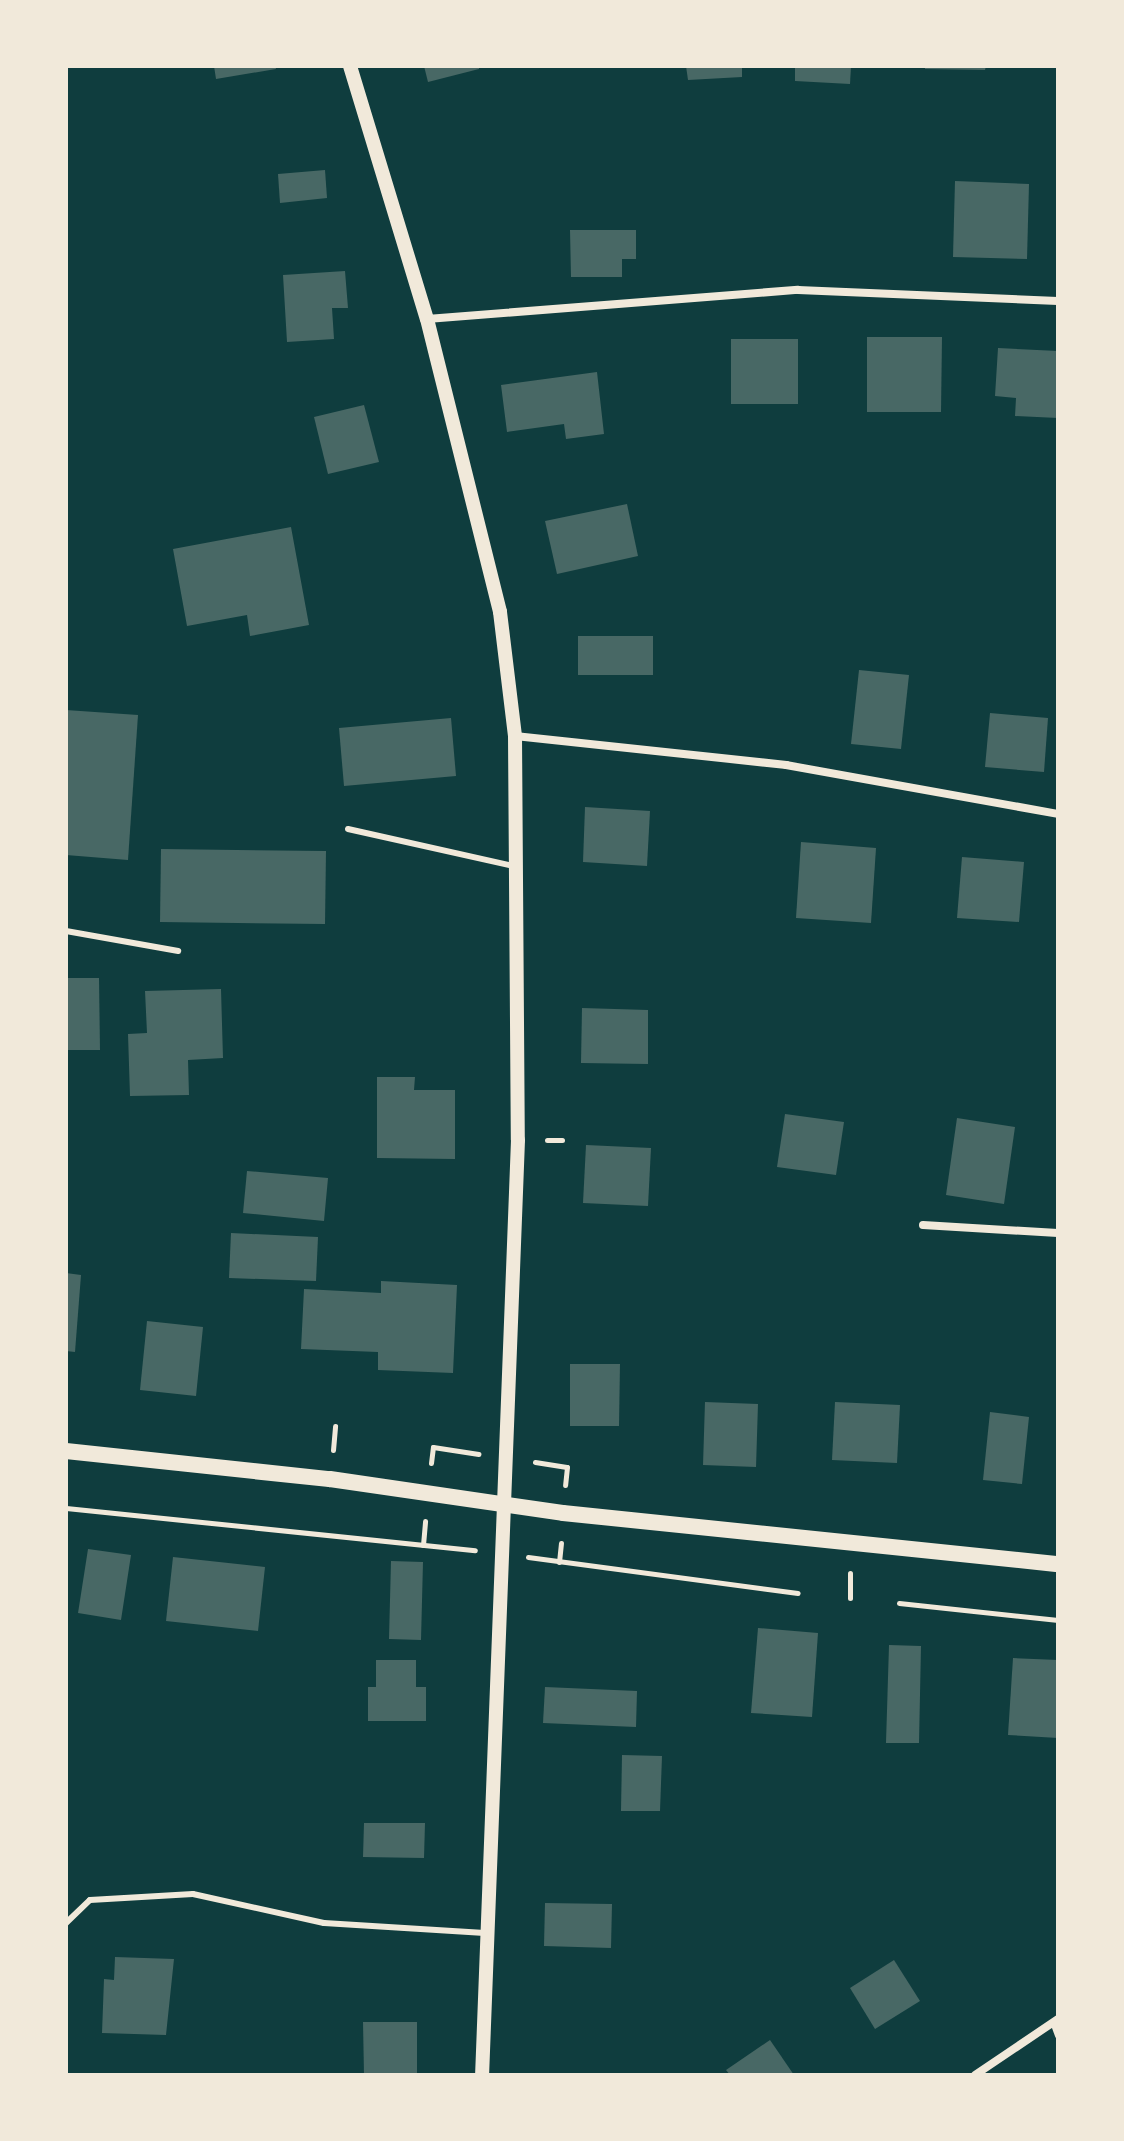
<!DOCTYPE html>
<html>
<head>
<meta charset="utf-8">
<style>
  body { margin:0 }
  #map { position:relative; width:1124px; height:2141px; overflow:hidden; background:#0f3d3e; font-family:"DM Sans",sans-serif }
  div>[style] { position:absolute }
  [style*='--x'] { left:calc(var(--x)*1px); top:calc(var(--y)*1px); width:calc(var(--w)*1px); rotate:calc(var(--a)*1deg) }
  .building>* { inset:0; background:#486865 }
  .path>* { height:5px; margin:-2.5px; padding:0 2.5px; transform-origin:2.5px; border-radius:2.5px; background:#f1e9da }
  .service>* { height:6px; margin:-3px; padding:0 3px; transform-origin:3px; border-radius:3px; background:#f1e9da }
  .minor>* { height:8px; margin:-4px; padding:0 4px; transform-origin:4px; border-radius:4px; background:#f1e9da }
  .tertiary>* { height:14px; margin:-7px; padding:0 7px; transform-origin:7px; border-radius:7px; background:#f1e9da }
  .secondary>* { height:16px; margin:-8px; padding:0 8px; transform-origin:8px; border-radius:8px; background:#f1e9da }
  span { translate:-50% -50%; white-space:nowrap; text-align:center; line-height:1.15; -webkit-text-stroke:8px #f1e9da; paint-order:stroke }
  .frame { position:absolute; inset:0; border:68px solid #f1e9da; pointer-events:none }
</style>
</head>
<body>
<div id="map">
  <div class="building">
    <div style="clip-path:polygon(214px 66px,275px 66px,276px 69px,216px 79px)"></div>
    <div style="clip-path:polygon(424px 66px,479px 66px,479px 69px,428px 82px)"></div>
    <div style="clip-path:polygon(686px 66px,742px 66px,742px 77px,688px 80px)"></div>
    <div style="clip-path:polygon(795px 66px,851px 66px,850px 84px,795px 81px)"></div>
    <div style="clip-path:polygon(925px 66px,986px 66px,985px 70px,925px 69px)"></div>
    <div style="clip-path:polygon(325px 170px,327px 198px,280px 203px,278px 174px)"></div>
    <div style="clip-path:polygon(955px 181px,1029px 184px,1027px 259px,953px 257px)"></div>
    <div style="clip-path:polygon(570px 230px,636px 230px,636px 259px,622px 259px,622px 277px,571px 277px)"></div>
    <div style="clip-path:polygon(345px 271px,348px 308px,332px 308px,334px 339px,287px 342px,283px 275px)"></div>
    <div style="clip-path:polygon(867px 337px,942px 337px,941px 412px,867px 412px)"></div>
    <div style="clip-path:polygon(731px 339px,798px 339px,798px 404px,731px 404px)"></div>
    <div style="clip-path:polygon(998px 348px,1058px 351px,1058px 418px,1015px 416px,1016px 398px,995px 396px)"></div>
    <div style="clip-path:polygon(597px 372px,604px 434px,566px 439px,564px 424px,507px 432px,501px 385px)"></div>
    <div style="clip-path:polygon(364px 405px,379px 462px,328px 474px,314px 417px)"></div>
    <div style="clip-path:polygon(627px 504px,638px 556px,557px 574px,545px 521px)"></div>
    <div style="clip-path:polygon(291px 527px,309px 625px,250px 636px,247px 615px,187px 626px,173px 549px)"></div>
    <div style="clip-path:polygon(578px 636px,653px 636px,653px 675px,578px 675px)"></div>
    <div style="clip-path:polygon(859px 670px,909px 675px,901px 749px,851px 744px)"></div>
    <div style="clip-path:polygon(66px 710px,138px 715px,128px 860px,66px 855px)"></div>
    <div style="clip-path:polygon(990px 713px,1048px 718px,1044px 772px,985px 767px)"></div>
    <div style="clip-path:polygon(451px 718px,456px 776px,344px 786px,339px 728px)"></div>
    <div style="clip-path:polygon(585px 807px,650px 811px,647px 866px,583px 862px)"></div>
    <div style="clip-path:polygon(801px 842px,876px 848px,871px 923px,796px 918px)"></div>
    <div style="clip-path:polygon(161px 849px,326px 851px,325px 924px,160px 922px)"></div>
    <div style="clip-path:polygon(962px 857px,1024px 862px,1019px 922px,957px 918px)"></div>
    <div style="clip-path:polygon(66px 978px,99px 978px,100px 1050px,66px 1050px)"></div>
    <div style="clip-path:polygon(221px 989px,223px 1058px,188px 1060px,189px 1095px,130px 1096px,128px 1034px,147px 1033px,145px 991px)"></div>
    <div style="clip-path:polygon(582px 1008px,648px 1010px,648px 1064px,581px 1063px)"></div>
    <div style="clip-path:polygon(377px 1077px,415px 1077px,414px 1090px,455px 1090px,455px 1159px,377px 1158px)"></div>
    <div style="clip-path:polygon(785px 1114px,844px 1122px,836px 1175px,777px 1167px)"></div>
    <div style="clip-path:polygon(957px 1118px,1015px 1127px,1004px 1204px,946px 1195px)"></div>
    <div style="clip-path:polygon(586px 1145px,651px 1148px,648px 1206px,583px 1203px)"></div>
    <div style="clip-path:polygon(247px 1171px,328px 1178px,324px 1221px,243px 1213px)"></div>
    <div style="clip-path:polygon(231px 1233px,318px 1237px,316px 1281px,229px 1278px)"></div>
    <div style="clip-path:polygon(66px 1273px,81px 1275px,75px 1352px,66px 1351px)"></div>
    <div style="clip-path:polygon(381px 1281px,457px 1285px,453px 1373px,378px 1370px,378px 1352px,301px 1349px,304px 1289px,381px 1293px)"></div>
    <div style="clip-path:polygon(147px 1321px,203px 1327px,196px 1396px,140px 1390px)"></div>
    <div style="clip-path:polygon(570px 1364px,620px 1364px,619px 1426px,570px 1426px)"></div>
    <div style="clip-path:polygon(705px 1402px,758px 1404px,756px 1467px,703px 1465px)"></div>
    <div style="clip-path:polygon(835px 1402px,900px 1405px,897px 1463px,832px 1460px)"></div>
    <div style="clip-path:polygon(990px 1412px,1029px 1417px,1022px 1484px,983px 1480px)"></div>
    <div style="clip-path:polygon(88px 1549px,131px 1555px,121px 1620px,78px 1613px)"></div>
    <div style="clip-path:polygon(173px 1557px,265px 1567px,258px 1631px,166px 1621px)"></div>
    <div style="clip-path:polygon(391px 1561px,423px 1562px,421px 1640px,389px 1639px)"></div>
    <div style="clip-path:polygon(758px 1628px,818px 1633px,812px 1717px,751px 1713px)"></div>
    <div style="clip-path:polygon(889px 1645px,921px 1646px,919px 1743px,886px 1743px)"></div>
    <div style="clip-path:polygon(1013px 1658px,1058px 1660px,1058px 1738px,1008px 1735px)"></div>
    <div style="clip-path:polygon(376px 1660px,416px 1660px,416px 1687px,426px 1687px,426px 1721px,368px 1721px,368px 1687px,376px 1687px)"></div>
    <div style="clip-path:polygon(545px 1687px,637px 1691px,636px 1727px,543px 1723px)"></div>
    <div style="clip-path:polygon(622px 1755px,662px 1756px,660px 1811px,621px 1811px)"></div>
    <div style="clip-path:polygon(364px 1823px,425px 1823px,424px 1858px,363px 1857px)"></div>
    <div style="clip-path:polygon(545px 1903px,612px 1904px,611px 1948px,544px 1946px)"></div>
    <div style="clip-path:polygon(115px 1957px,174px 1959px,166px 2035px,102px 2033px,104px 1979px,114px 1980px)"></div>
    <div style="clip-path:polygon(894px 1960px,920px 2001px,875px 2029px,850px 1988px)"></div>
    <div style="clip-path:polygon(363px 2022px,417px 2022px,417px 2075px,364px 2075px)"></div>
    <div style="clip-path:polygon(770px 2040px,794px 2075px,730px 2075px,726px 2070px)"></div>
  </div>
  <div class="path">
    <div style="--x:547;--y:1140;--w:15;--a:0"></div>
    <div style="--x:333;--y:1450;--w:24;--a:-85"></div>
    <div style="--x:535;--y:1462;--w:32;--a:9"></div>
    <div style="--x:567;--y:1467;--w:18;--a:96"></div>
    <div style="--x:431;--y:1463;--w:16;--a:-83"></div>
    <div style="--x:433;--y:1447;--w:46;--a:8.8"></div>
    <div style="--x:66;--y:1508;--w:411;--a:5.9"></div>
    <div style="--x:423;--y:1545;--w:24;--a:-85"></div>
    <div style="--x:528;--y:1557;--w:272;--a:7.6"></div>
    <div style="--x:559;--y:1562;--w:19;--a:-84"></div>
    <div style="--x:850;--y:1573;--w:25;--a:90"></div>
    <div style="--x:899;--y:1603;--w:160;--a:6.1"></div>
  </div>
  <div class="service">
    <div style="--x:348;--y:829;--w:169;--a:12.6"></div>
    <div style="--x:66;--y:931;--w:114;--a:10.1"></div>
    <div style="--x:66;--y:1923;--w:33;--a:-44"></div>
    <div style="--x:90;--y:1900;--w:103;--a:-3.3"></div>
    <div style="--x:193;--y:1894;--w:134;--a:12.5"></div>
    <div style="--x:324;--y:1923;--w:161;--a:3.6"></div>
    <div style="--x:1053;--y:2022;--w:15;--a:70"></div>
  </div>
  <div class="minor">
    <div style="--x:427;--y:319;--w:372;--a:-4.5"></div>
    <div style="--x:798;--y:290;--w:260;--a:2.4"></div>
    <div style="--x:515;--y:736;--w:273;--a:6.1"></div>
    <div style="--x:786;--y:765;--w:276;--a:10.2"></div>
    <div style="--x:923;--y:1225;--w:135;--a:3.4"></div>
    <div style="--x:975;--y:2075;--w:100;--a:-34"></div>
  </div>
  <div class="tertiary">
    <div style="--x:350;--y:66;--w:264;--a:73.1"></div>
    <div style="--x:427;--y:319;--w:302;--a:76"></div>
    <div style="--x:500;--y:612;--w:125;--a:83.1"></div>
    <div style="--x:515;--y:736;--w:404;--a:89.6"></div>
    <div style="--x:518;--y:1140;--w:936;--a:92.2"></div>
  </div>
  <div class="secondary">
    <div style="--x:66;--y:1451;--w:265;--a:6.1"></div>
    <div style="--x:330;--y:1479;--w:235;--a:8.3"></div>
    <div style="--x:563;--y:1513;--w:498;--a:5.9"></div>
  </div>
  <div class="frame"></div>
</div>
</body>
</html>
